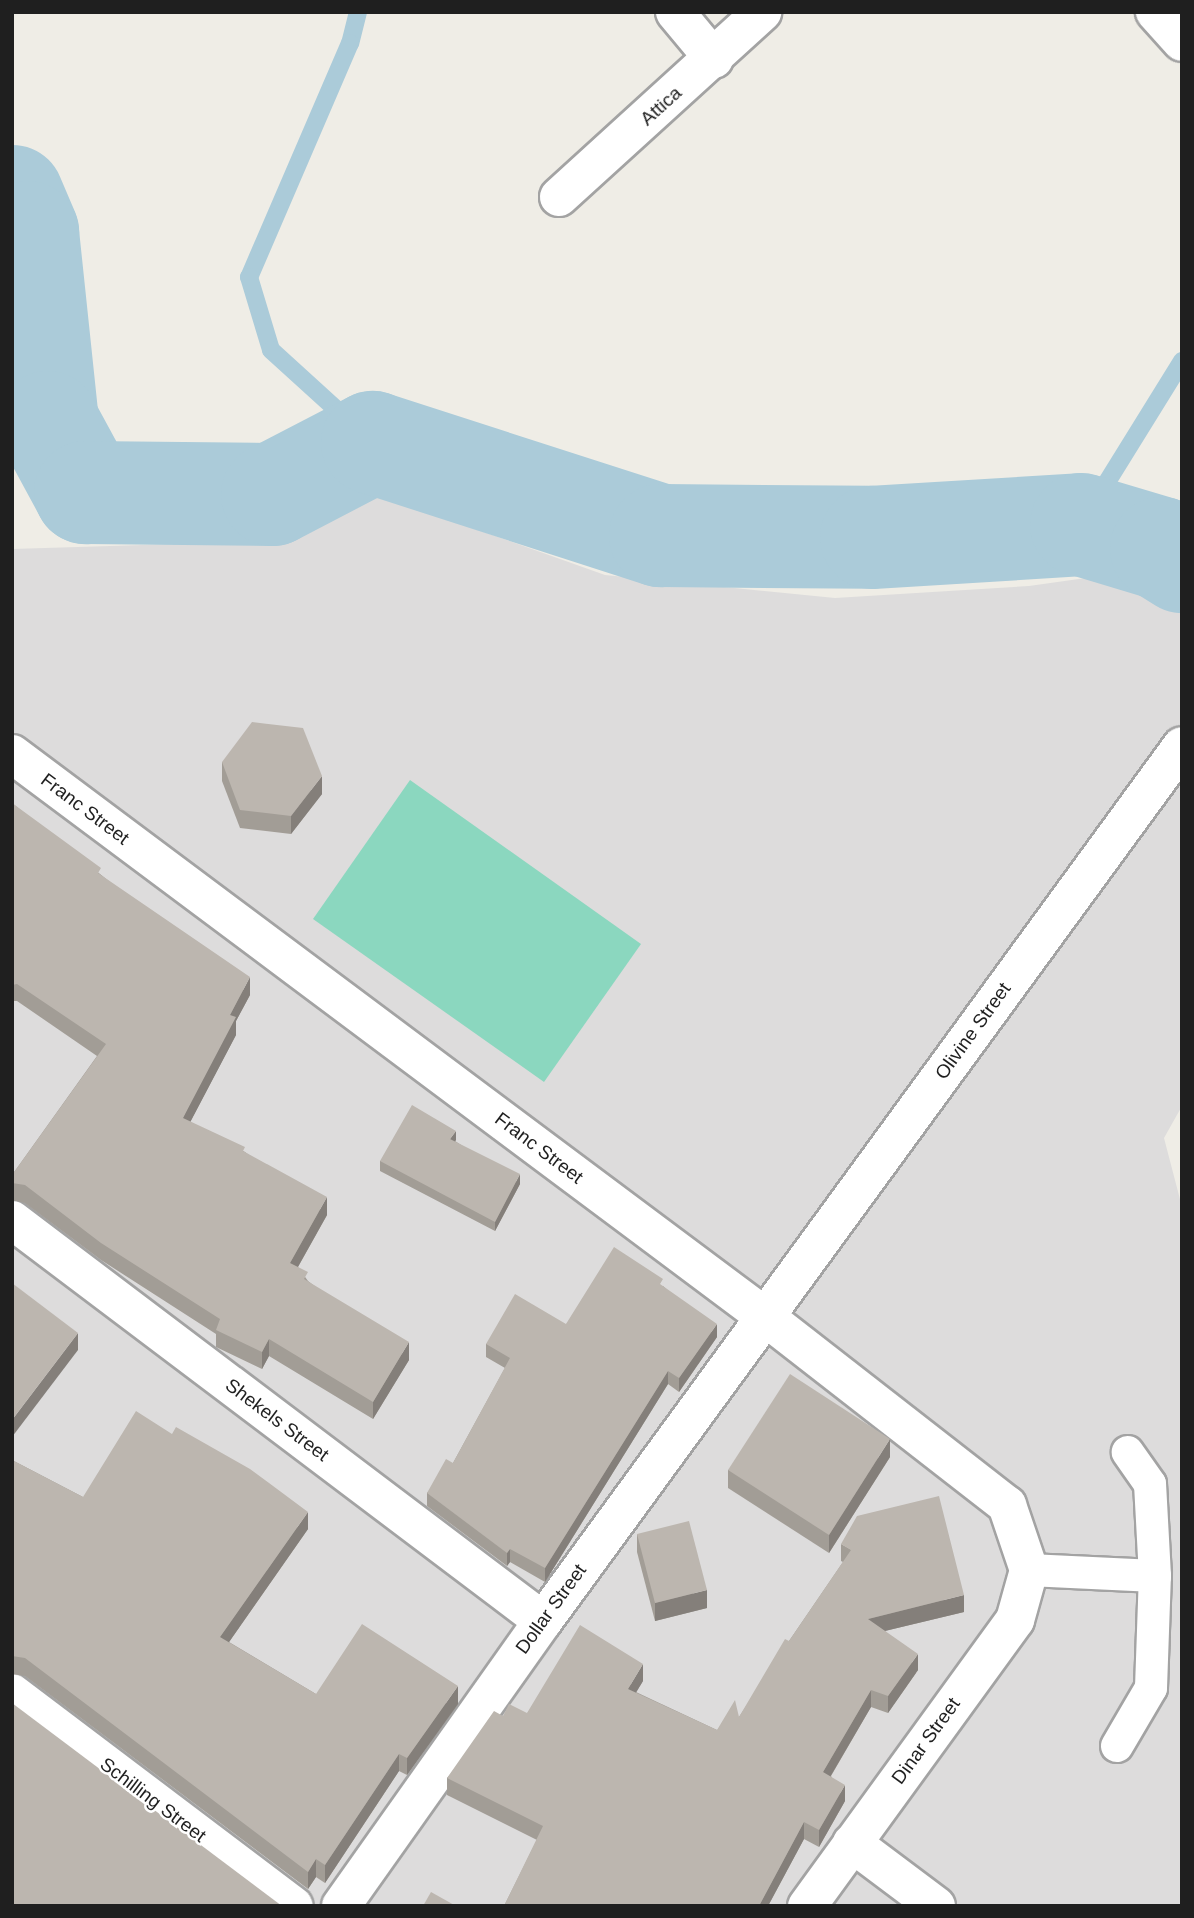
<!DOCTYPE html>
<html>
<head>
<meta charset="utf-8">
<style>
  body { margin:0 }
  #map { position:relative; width:1194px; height:1918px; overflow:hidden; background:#efede6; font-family:Arial,sans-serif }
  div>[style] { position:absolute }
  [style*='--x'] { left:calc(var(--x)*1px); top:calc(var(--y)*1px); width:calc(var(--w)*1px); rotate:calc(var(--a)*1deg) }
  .residential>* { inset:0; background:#dddcdc }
  .pitch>* { inset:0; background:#8bd7bf }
  .stream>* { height:18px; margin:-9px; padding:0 9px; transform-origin:9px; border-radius:9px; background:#abcbd9 }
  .river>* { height:103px; margin:-51.5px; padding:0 51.5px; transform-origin:51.5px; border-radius:51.5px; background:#abcbd9 }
  .roads { filter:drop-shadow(2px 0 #a3a3a3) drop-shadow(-2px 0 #a3a3a3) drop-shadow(0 2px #a3a3a3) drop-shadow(0 -2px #a3a3a3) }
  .service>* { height:32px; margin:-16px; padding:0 16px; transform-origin:16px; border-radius:16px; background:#fff }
  .minor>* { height:38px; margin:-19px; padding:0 19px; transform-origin:19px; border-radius:19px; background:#fff }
  .wall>* { inset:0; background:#a29d96 }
  .shaded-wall>* { inset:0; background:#847f7a }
  .building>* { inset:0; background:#bcb6af }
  span { translate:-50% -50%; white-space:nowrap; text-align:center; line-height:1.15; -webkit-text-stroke:5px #fff; paint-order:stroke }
  .street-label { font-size:19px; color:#1f1f1f }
  .frame { position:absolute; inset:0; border:14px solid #1f1f1f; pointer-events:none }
</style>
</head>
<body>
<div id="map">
  <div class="residential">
    <div style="clip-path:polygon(368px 491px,605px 575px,835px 598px,1029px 586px,1100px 576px,1182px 607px,1182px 1106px,1164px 1138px,1182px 1207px,1182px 1906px,12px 1906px,12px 549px,176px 544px)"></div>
  </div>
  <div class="pitch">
    <div style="clip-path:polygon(410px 780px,641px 944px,544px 1082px,313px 919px)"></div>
  </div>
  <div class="stream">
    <div style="--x:358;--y:12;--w:32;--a:104"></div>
    <div style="--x:350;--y:43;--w:255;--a:113.3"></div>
    <div style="--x:249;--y:277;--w:76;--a:73.2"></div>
    <div style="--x:271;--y:350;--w:137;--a:42.3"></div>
    <div style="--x:1081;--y:524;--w:192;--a:-58.2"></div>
  </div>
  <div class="river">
    <div style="--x:12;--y:196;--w:39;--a:67"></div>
    <div style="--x:27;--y:232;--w:191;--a:84"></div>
    <div style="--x:47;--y:422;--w:80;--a:61.5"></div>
    <div style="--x:85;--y:492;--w:187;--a:0.6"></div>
    <div style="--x:272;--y:494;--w:113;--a:-27.5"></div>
    <div style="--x:372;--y:442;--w:303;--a:17.9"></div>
    <div style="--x:660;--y:535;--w:211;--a:0.5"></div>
    <div style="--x:871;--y:537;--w:210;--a:-3.5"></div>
    <div style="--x:1081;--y:524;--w:84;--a:16.7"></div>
    <div style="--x:1161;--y:548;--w:25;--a:32"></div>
  </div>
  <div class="roads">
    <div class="service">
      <div style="--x:1029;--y:1570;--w:126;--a:2.7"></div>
      <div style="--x:1117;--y:1746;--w:67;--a:-59.6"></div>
      <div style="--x:1151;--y:1688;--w:112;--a:-88"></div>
      <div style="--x:1155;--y:1576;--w:92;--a:-93.1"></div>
      <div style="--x:1150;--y:1484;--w:39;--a:-125"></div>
    </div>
    <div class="minor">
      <div style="--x:675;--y:12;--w:61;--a:50.3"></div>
      <div style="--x:1155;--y:12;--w:40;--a:48"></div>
      <div style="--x:559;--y:197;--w:275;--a:-42.3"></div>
      <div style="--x:12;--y:754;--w:939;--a:36.77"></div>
      <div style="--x:764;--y:1316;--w:308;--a:37.9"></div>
      <div style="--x:1007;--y:1505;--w:69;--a:71.3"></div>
      <div style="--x:1029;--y:1570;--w:52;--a:105.6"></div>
      <div style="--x:1015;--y:1620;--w:354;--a:126"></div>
      <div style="--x:12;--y:1220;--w:665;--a:37.06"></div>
      <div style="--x:12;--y:1693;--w:353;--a:37.1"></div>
      <div style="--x:852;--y:1843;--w:105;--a:36.9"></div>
      <div style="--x:341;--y:1906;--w:349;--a:-54.7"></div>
      <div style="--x:543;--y:1621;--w:1083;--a:-53.86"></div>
    </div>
  </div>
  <div class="wall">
    <div style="clip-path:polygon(222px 762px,322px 794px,291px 834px,240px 828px,222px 781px)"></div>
    <div style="clip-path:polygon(12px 803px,250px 995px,236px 1021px,236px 1035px,190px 1122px,245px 1152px,327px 1215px,298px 1267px,308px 1281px,409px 1360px,373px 1419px,269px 1356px,262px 1369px,216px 1347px,216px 1334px,101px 1260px,25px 1203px,12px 1200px,12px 1175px,97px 1056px,17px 1001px,13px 1001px)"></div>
    <div style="clip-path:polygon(456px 1140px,455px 1141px,520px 1184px,495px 1231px,380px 1171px,380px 1161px)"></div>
    <div style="clip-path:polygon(663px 1286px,717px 1337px,679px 1392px,668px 1384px,545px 1582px,510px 1562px,507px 1566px,427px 1506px,427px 1493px,453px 1463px,505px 1368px,486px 1357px,486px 1344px,566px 1324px)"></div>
    <div style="clip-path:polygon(890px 1457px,829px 1553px,728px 1488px,728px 1470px)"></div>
    <div style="clip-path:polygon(12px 1460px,83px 1497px,308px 1529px,229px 1642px,316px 1694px,458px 1704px,407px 1775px,399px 1771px,325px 1883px,316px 1877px,308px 1889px,25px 1676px,12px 1674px)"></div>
    <div style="clip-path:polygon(637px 1534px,707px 1608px,655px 1621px,637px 1552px)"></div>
    <div style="clip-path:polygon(841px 1544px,964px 1612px,885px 1631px,918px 1670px,888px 1713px,871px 1707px,831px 1776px,845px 1801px,819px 1847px,804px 1839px,768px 1906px,504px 1906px,537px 1840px,447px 1795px,447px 1778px,503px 1716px,527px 1713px,643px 1681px,636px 1692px,717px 1730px,739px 1717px,789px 1641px,843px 1562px,841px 1561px)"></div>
  </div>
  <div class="shaded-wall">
    <div style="clip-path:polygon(322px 776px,322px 794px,291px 834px,291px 816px)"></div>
    <div style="clip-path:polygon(250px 977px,250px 995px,236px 1021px,236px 1035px,183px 1136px,183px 1118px,230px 1015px)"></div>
    <div style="clip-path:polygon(456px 1131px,456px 1140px,450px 1149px,450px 1139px)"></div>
    <div style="clip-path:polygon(520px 1174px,520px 1184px,495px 1231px,495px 1222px)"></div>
    <div style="clip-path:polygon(327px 1197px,327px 1215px,290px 1281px,290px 1263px)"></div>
    <div style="clip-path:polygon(717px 1324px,717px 1337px,679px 1392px,679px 1378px)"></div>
    <div style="clip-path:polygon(78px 1333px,78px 1350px,12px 1437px,12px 1420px)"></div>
    <div style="clip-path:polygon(269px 1339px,269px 1356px,262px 1369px,262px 1352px)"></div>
    <div style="clip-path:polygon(409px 1342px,409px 1360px,373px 1419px,373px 1402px)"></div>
    <div style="clip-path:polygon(668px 1371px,668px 1384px,545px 1582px,545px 1568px)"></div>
    <div style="clip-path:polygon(890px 1439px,890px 1457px,829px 1553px,829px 1535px)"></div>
    <div style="clip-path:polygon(308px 1512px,308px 1529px,220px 1655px,220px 1637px)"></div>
    <div style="clip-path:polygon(510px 1549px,510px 1562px,507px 1566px,507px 1553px)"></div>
    <div style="clip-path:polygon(707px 1590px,707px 1608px,655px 1621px,655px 1603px)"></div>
    <div style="clip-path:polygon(964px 1595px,964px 1612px,868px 1635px,868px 1619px)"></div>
    <div style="clip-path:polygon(918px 1654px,918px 1670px,888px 1713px,888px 1696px)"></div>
    <div style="clip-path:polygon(643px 1664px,643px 1681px,628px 1706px,628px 1689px)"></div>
    <div style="clip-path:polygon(458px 1686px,458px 1704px,407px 1775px,407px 1758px)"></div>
    <div style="clip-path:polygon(871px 1690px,871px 1707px,823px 1789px,823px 1772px)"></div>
    <div style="clip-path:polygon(399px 1754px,399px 1771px,325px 1883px,325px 1865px)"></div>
    <div style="clip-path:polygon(845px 1785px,845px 1801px,819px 1847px,819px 1830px)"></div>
    <div style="clip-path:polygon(804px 1822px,804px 1839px,768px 1906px,759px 1906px)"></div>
    <div style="clip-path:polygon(316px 1859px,316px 1877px,308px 1889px,308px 1872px)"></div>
  </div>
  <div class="building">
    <div style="clip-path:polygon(252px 722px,303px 728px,322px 776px,291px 816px,240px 810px,222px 762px)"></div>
    <div style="clip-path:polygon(12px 803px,101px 868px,98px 873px,250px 977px,230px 1015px,236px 1017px,183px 1118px,245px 1147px,243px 1151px,327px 1197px,290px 1263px,308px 1272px,304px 1279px,409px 1342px,373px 1402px,269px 1339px,262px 1352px,216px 1330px,220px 1319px,101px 1243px,25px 1185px,12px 1183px,12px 1175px,106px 1044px,17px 984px,12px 985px)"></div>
    <div style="clip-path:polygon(412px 1105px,456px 1131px,450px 1139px,520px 1174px,495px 1222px,380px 1161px)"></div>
    <div style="clip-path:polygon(614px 1247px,663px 1279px,660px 1284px,717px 1324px,679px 1378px,668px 1371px,545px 1568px,510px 1549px,507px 1553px,427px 1493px,446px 1459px,453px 1463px,510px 1358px,486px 1344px,515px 1294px,566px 1324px)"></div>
    <div style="clip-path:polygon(12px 1283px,78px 1333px,12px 1420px)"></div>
    <div style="clip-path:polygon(790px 1374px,890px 1439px,829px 1535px,728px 1470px)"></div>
    <div style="clip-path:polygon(136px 1411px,172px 1434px,176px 1427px,250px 1469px,308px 1512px,220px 1637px,316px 1694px,362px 1624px,458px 1686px,407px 1758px,399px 1754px,325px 1865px,316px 1859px,308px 1872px,25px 1658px,12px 1656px,12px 1460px,83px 1497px)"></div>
    <div style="clip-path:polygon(939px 1496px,964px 1595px,868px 1619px,918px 1654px,888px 1696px,871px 1690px,823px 1772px,845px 1785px,819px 1830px,804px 1822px,759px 1906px,504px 1906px,543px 1826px,447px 1778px,494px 1711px,503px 1716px,509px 1704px,527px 1713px,580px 1625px,643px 1664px,628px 1689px,717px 1730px,735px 1700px,739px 1717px,785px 1639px,789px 1641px,851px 1550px,841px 1544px,857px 1516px)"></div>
    <div style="clip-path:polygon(689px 1521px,707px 1590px,655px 1603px,637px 1534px)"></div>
    <div style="clip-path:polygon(12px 1703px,282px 1906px,12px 1906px)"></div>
    <div style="clip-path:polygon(431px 1892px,456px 1906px,423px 1906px)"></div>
  </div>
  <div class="street-label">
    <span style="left:661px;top:106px;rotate:-42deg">Attica</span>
    <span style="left:85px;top:809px;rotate:37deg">Franc Street</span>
    <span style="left:973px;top:1031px;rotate:-54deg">Olivine Street</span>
    <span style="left:539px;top:1148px;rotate:37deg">Franc Street</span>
    <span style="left:277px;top:1420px;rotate:37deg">Shekels Street</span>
    <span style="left:551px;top:1609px;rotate:-54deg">Dollar Street</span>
    <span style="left:926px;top:1741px;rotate:-54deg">Dinar Street</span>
    <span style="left:153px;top:1800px;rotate:37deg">Schilling Street</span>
  </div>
  <div class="frame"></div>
</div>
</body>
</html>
